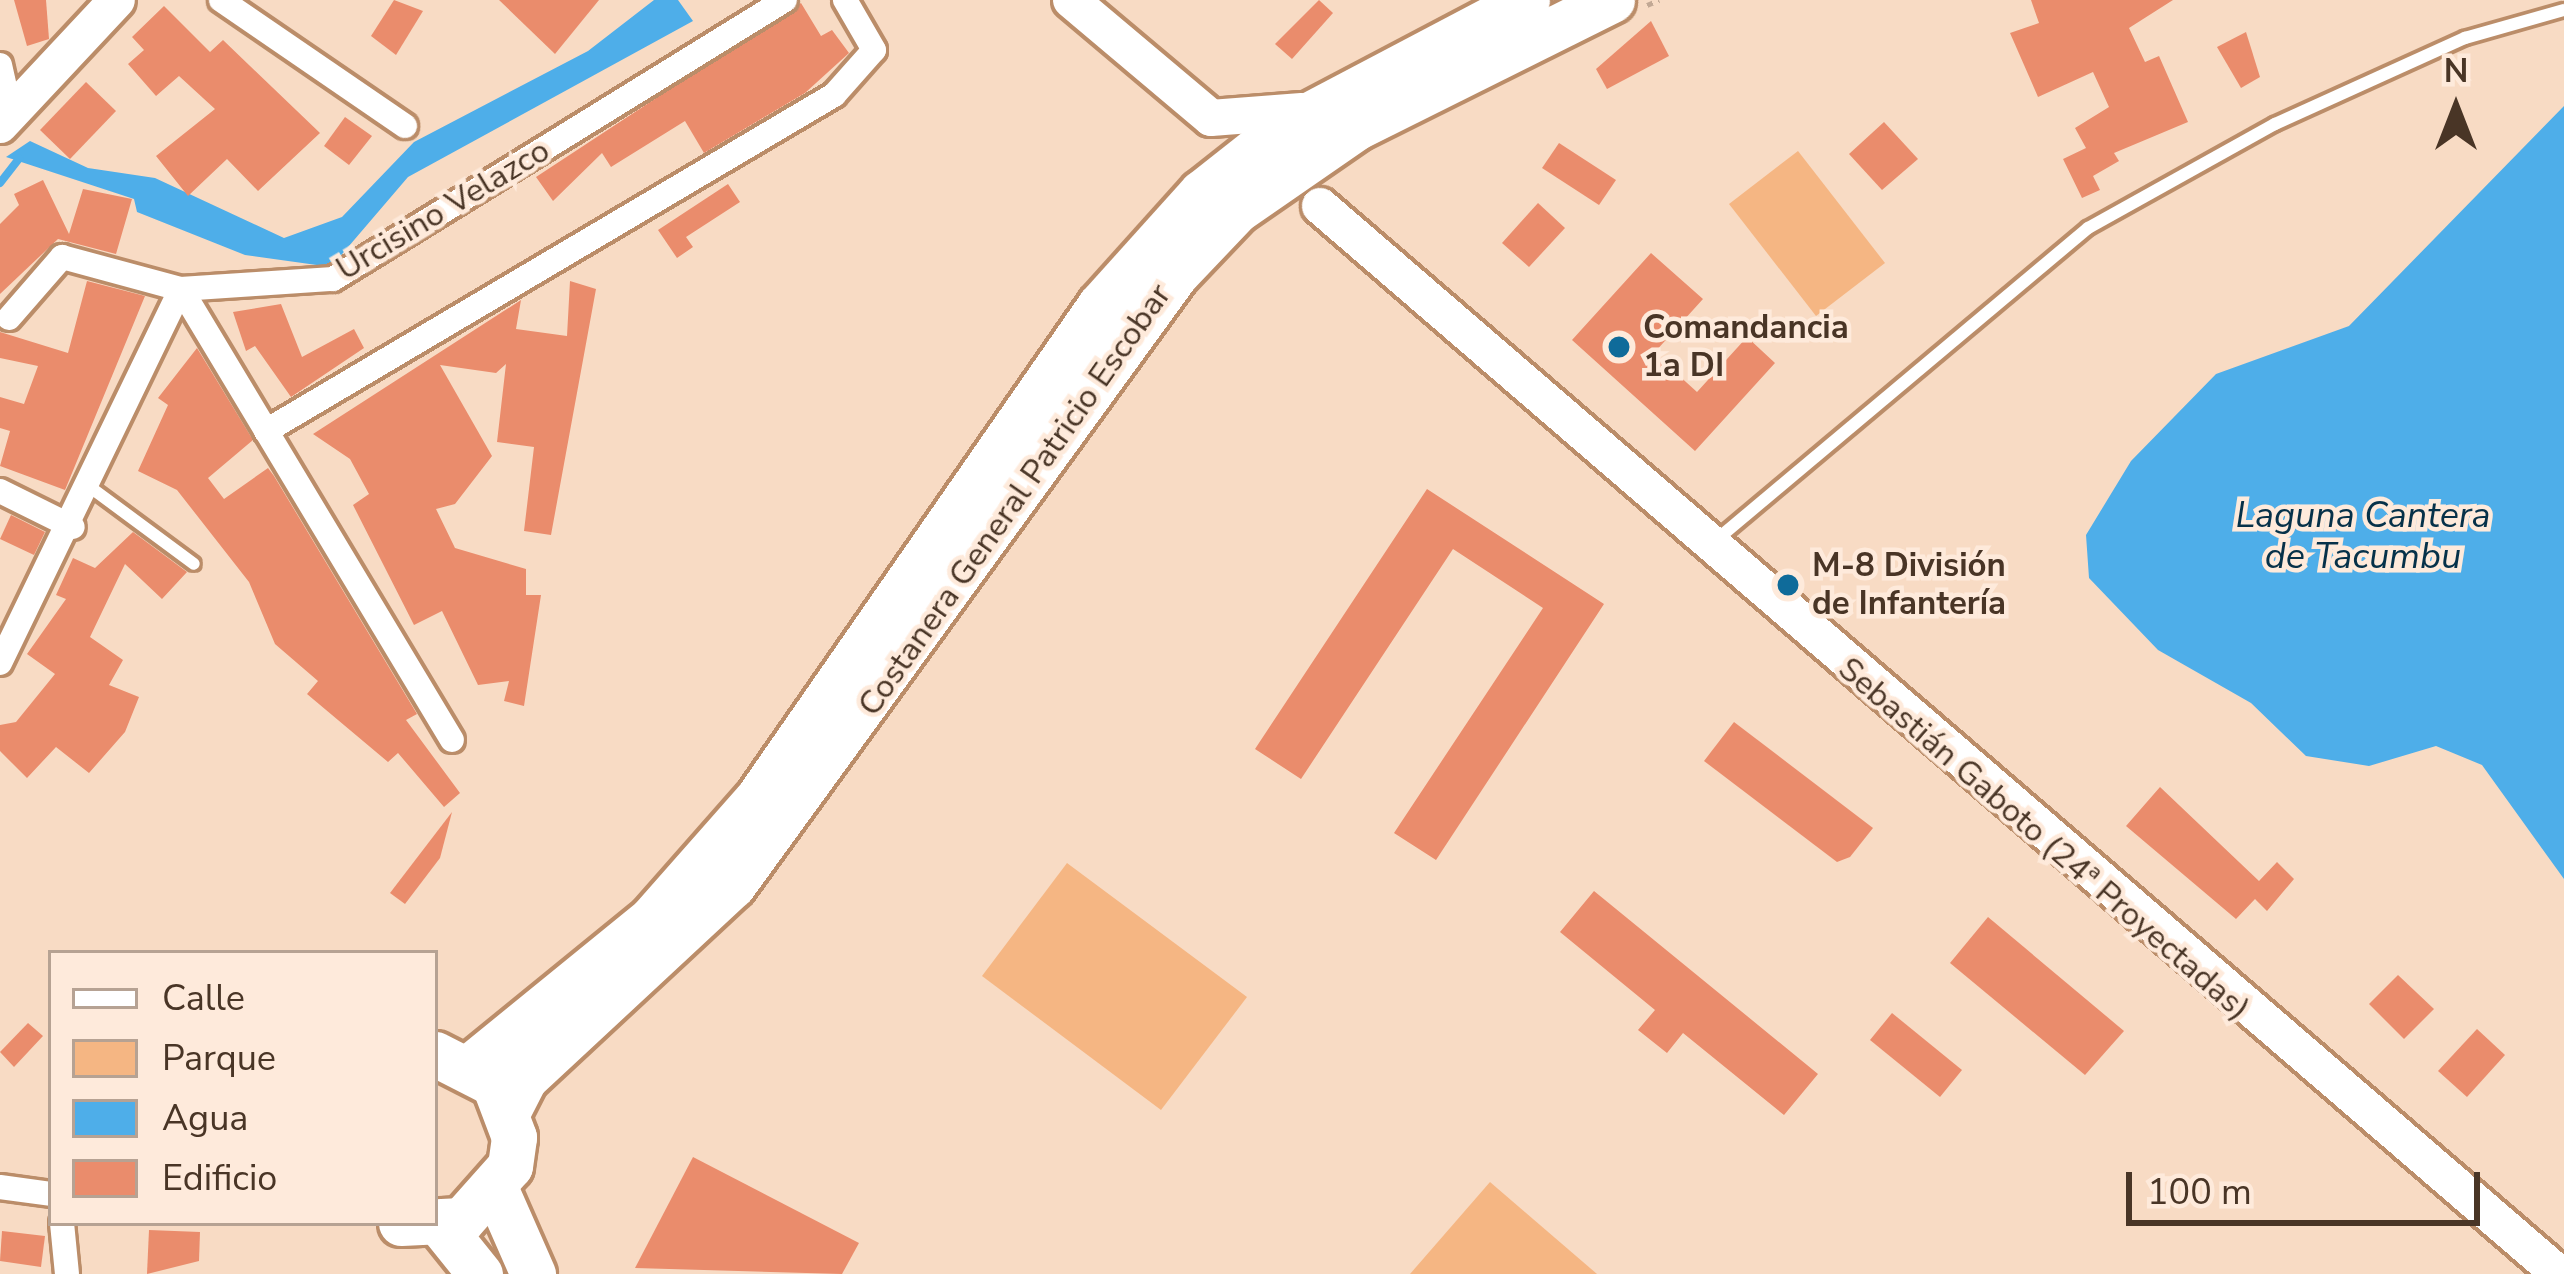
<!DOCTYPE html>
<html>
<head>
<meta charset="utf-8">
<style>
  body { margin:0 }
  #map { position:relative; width:2564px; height:1274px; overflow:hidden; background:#f8dbc4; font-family:"Nunito Sans",sans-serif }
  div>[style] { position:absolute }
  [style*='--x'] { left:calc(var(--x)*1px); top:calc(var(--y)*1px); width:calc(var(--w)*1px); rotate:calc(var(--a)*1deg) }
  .green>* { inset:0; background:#f5b683 }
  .water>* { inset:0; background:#4eaee9 }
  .stream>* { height:8px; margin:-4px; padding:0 4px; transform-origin:4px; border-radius:4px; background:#4eaee9 }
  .building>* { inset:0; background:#ea8c6c }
  .path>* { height:4.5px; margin-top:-2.25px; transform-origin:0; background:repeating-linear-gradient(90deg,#c2a894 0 6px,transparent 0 12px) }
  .roads { filter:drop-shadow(3px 0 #bb8d69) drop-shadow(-3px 0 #bb8d69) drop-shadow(0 3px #bb8d69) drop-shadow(0 -3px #bb8d69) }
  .lane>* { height:12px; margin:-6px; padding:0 6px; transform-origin:6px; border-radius:6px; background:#fff }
  .street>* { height:24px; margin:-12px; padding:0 12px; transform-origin:12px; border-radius:12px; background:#fff }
  .secondary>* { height:36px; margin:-18px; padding:0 18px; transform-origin:18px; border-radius:18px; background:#fff }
  .highway>* { height:45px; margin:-22.5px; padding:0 22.5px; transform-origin:22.5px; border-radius:22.5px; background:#fff }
  .dots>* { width:33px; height:33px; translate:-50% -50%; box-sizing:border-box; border:6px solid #feeadb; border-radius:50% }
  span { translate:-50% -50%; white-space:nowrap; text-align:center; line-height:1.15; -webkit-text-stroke:9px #feeadb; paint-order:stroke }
  .street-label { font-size:33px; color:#493526 }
  .poi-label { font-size:33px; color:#493526; font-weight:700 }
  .left { translate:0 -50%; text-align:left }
  .water-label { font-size:36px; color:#063149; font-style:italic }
  .legend { position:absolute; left:48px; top:950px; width:390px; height:276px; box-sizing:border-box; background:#feeadb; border:3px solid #b6a293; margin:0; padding:15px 21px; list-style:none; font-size:36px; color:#493526 }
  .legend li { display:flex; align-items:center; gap:24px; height:60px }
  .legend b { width:60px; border:3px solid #b6a293 }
  .north { position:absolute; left:2396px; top:48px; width:120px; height:120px; -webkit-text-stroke:9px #feeadb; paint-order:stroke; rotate:0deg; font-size:33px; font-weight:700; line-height:48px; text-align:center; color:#493526 }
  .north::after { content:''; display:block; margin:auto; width:42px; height:54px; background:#493526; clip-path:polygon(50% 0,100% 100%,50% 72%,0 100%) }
  .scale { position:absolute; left:2126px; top:1172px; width:354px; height:54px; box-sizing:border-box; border:6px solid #493526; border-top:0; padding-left:15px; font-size:36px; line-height:42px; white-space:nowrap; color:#493526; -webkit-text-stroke:9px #feeadb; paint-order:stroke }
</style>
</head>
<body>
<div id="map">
  <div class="green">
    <div style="clip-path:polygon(1798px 151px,1885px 263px,1816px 316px,1729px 204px)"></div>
    <div style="clip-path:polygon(1067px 863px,1247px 997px,1161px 1110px,982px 976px)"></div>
    <div style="clip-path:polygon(1490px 1182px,1597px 1274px,1410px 1274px)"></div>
  </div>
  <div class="water">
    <div style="clip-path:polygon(654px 0,678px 0,693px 21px,408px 177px,331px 267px,245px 255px,137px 212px,134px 199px,6px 157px,30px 141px,88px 168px,155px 178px,284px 238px,342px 217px,414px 142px,588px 51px)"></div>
    <div style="clip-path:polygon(2564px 106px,2564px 879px,2482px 765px,2436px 746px,2369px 766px,2306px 756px,2251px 703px,2158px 650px,2089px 578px,2086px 535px,2131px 461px,2216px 374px,2349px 326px)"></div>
  </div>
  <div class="stream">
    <div style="--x:0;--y:183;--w:31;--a:-52"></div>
  </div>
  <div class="building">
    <div style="clip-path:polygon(14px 0,46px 0,49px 39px,27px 46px)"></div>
    <div style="clip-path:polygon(394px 0,423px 11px,396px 55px,371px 36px)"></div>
    <div style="clip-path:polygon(499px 0,599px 0,555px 54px)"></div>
    <div style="clip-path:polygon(1319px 0,1333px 13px,1292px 59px,1275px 44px)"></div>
    <div style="clip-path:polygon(2031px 0,2173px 0,2129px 28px,2145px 62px,2159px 56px,2188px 122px,2114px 153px,2119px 161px,2093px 176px,2100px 190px,2082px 198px,2063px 159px,2086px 148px,2075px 128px,2109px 107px,2093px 72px,2038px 97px,2010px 33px,2039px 23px)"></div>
    <div style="clip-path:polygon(801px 3px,821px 36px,832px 30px,849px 53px,805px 93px,704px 153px,685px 121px,611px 167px,602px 153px,553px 201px,536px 177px)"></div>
    <div style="clip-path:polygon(164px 6px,210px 52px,223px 40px,320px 133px,258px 191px,227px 159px,188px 196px,156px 156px,215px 109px,179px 76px,156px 96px,128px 64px,144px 50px,132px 37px)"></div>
    <div style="clip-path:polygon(1651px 21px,1669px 56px,1607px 89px,1596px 69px)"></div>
    <div style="clip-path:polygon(2246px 32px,2260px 77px,2241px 88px,2217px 47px)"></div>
    <div style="clip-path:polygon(86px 82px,116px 111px,70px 159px,40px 130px)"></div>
    <div style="clip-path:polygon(345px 117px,372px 136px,349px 165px,324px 146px)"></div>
    <div style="clip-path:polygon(1884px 122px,1918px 159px,1882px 190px,1849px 154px)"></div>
    <div style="clip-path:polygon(1559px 143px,1616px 180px,1599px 205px,1542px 168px)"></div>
    <div style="clip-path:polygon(43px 180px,69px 234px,83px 189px,132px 199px,116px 254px,58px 239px,0 294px,0 224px,19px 205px,14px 194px)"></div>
    <div style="clip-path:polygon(728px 184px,740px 202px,686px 237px,693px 247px,677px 258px,658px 230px)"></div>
    <div style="clip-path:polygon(1538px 203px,1565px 228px,1529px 267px,1502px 243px)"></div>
    <div style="clip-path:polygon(1651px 253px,1703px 299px,1654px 353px,1697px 392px,1747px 337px,1775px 363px,1695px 451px,1572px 340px)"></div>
    <div style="clip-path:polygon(87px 281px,145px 296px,65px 490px,0 466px,10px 431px,0 428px,0 397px,24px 404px,38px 366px,0 358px,0 332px,68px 353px)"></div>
    <div style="clip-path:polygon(570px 281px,596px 289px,551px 535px,524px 531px,534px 447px,497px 442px,506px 364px,496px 373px,440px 365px,492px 456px,455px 504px,436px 509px,455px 548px,526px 569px,526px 595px,541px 595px,524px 706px,504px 701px,509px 681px,478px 685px,442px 611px,414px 625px,353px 505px,369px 494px,350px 459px,313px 434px,521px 300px,516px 329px,567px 336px)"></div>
    <div style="clip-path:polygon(281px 304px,302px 357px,354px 329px,364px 348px,291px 397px,255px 346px,246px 351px,233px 312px)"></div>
    <div style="clip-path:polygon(197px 348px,253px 440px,208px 478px,224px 499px,268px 468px,274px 476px,417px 714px,406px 720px,460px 793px,444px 807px,398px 753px,388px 762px,307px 694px,318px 681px,275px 644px,249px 582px,177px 490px,138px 471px,168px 405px,158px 398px)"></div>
    <div style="clip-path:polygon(1427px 489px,1604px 604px,1436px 860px,1394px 833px,1543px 608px,1453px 549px,1301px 779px,1255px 749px)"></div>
    <div style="clip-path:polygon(11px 515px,45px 532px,34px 555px,0 539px)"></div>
    <div style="clip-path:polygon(133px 532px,187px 572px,162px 599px,125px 564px,90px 637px,123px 660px,109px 685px,139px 697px,125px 732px,89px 773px,56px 747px,27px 778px,0 751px,0 725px,16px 722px,55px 674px,27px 654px,66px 599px,56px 595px,73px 558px,95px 568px)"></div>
    <div style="clip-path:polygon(1734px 722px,1873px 828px,1850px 857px,1837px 862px,1704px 761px)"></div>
    <div style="clip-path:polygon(2160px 787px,2259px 881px,2277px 862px,2294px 879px,2267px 911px,2255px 899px,2236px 919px,2126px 826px)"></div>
    <div style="clip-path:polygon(452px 812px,440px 858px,405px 904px,390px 893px)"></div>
    <div style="clip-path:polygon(1594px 891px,1818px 1074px,1784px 1115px,1683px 1033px,1667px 1053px,1638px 1030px,1655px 1010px,1560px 932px)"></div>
    <div style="clip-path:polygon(1988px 917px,2124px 1031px,2085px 1075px,1950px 963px)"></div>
    <div style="clip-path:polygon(2398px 975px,2434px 1009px,2404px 1039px,2369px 1004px)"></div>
    <div style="clip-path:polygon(1892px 1013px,1962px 1070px,1940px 1097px,1870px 1040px)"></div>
    <div style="clip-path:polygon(28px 1023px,43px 1036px,14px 1067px,0 1052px)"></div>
    <div style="clip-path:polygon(2477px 1029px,2505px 1055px,2467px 1097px,2438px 1071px)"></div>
    <div style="clip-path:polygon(693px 1157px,859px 1243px,842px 1274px,635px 1268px)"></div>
    <div style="clip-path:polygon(149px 1230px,200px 1232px,199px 1261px,147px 1274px)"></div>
    <div style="clip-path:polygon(2px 1231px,45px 1236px,41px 1267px,0 1261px)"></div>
  </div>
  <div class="path">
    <div style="--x:1647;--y:5;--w:13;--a:-23"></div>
  </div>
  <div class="roads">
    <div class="lane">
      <div style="--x:90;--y:487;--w:129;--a:36.5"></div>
      <div style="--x:1715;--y:541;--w:487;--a:-40"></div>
      <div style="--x:2088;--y:228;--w:214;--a:-29.1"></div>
      <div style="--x:2275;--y:124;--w:209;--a:-24.4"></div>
      <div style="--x:2465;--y:38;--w:103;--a:-15.8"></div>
    </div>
    <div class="street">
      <div style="--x:221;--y:0;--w:223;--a:34.4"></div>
      <div style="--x:0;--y:65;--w:50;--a:77.3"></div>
      <div style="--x:9;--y:318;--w:81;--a:-49"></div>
      <div style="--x:62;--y:257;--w:123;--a:15.1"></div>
      <div style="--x:181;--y:289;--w:526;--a:59"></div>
      <div style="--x:266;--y:431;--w:660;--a:-30.61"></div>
      <div style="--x:834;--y:95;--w:60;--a:-48.4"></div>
      <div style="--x:874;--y:50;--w:58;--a:-120.1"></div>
      <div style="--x:0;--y:491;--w:81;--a:26.3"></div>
      <div style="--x:0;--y:663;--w:415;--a:-64.2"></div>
      <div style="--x:181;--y:289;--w:152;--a:-3.8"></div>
      <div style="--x:333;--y:279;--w:531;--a:-31.69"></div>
      <div style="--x:0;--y:1187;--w:51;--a:7.8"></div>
      <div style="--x:62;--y:1223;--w:51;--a:84.4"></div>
    </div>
    <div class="secondary">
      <div style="--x:1071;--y:0;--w:183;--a:40.1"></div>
      <div style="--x:1211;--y:118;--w:91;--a:-4.4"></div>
      <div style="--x:0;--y:125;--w:171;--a:-46.9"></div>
      <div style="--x:1320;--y:206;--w:1636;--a:40.76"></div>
    </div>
    <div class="highway">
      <div style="--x:472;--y:1065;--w:232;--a:-39.2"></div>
      <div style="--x:652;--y:918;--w:159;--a:-48.6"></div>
      <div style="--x:757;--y:799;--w:601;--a:-55.23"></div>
      <div style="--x:1100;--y:305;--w:151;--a:-48"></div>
      <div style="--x:1201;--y:193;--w:103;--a:-38.3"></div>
      <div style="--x:1282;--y:129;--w:277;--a:-27.8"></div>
      <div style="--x:509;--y:1109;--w:34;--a:-63"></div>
      <div style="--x:524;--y:1079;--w:285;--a:-42.9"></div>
      <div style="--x:733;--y:885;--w:755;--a:-54.06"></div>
      <div style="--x:1176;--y:274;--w:88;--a:-46.4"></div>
      <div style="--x:1237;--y:210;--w:146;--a:-34.7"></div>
      <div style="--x:1357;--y:127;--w:285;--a:-26.5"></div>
      <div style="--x:497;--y:1192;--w:90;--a:66.3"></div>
      <div style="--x:401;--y:1223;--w:61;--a:-2.8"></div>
      <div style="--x:462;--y:1220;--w:72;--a:-48.4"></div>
      <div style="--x:510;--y:1166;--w:29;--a:-82"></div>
      <div style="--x:514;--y:1137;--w:57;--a:-110.7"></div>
      <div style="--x:494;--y:1084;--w:66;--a:-153"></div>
      <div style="--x:443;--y:1228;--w:59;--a:51.2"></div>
    </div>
  </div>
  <div class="dots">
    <div style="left:1619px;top:347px;background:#0f6b9a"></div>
    <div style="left:1788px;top:585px;background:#0f6b9a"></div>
  </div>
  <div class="street-label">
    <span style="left:443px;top:210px;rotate:-31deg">Urcisino Velazco</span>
    <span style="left:1015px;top:500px;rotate:-55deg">Costanera General Patricio Escobar</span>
    <span style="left:2044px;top:839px;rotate:41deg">Sebastián Gaboto (24ª Proyectadas)</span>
  </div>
  <div class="poi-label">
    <span class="left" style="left:1643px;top:347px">Comandancia<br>1a DI</span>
    <span class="left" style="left:1812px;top:585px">M-8 División<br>de Infantería</span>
  </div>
  <div class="water-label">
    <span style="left:2363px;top:536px">Laguna Cantera<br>de Tacumbu</span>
  </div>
  <ul class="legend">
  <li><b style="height:15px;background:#fff"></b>Calle</li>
  <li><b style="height:33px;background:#f5b683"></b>Parque</li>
  <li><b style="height:33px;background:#4eaee9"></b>Agua</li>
  <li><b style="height:33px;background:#ea8c6c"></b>Edificio</li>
  </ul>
  <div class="north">N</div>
  <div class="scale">100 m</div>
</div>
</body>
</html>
